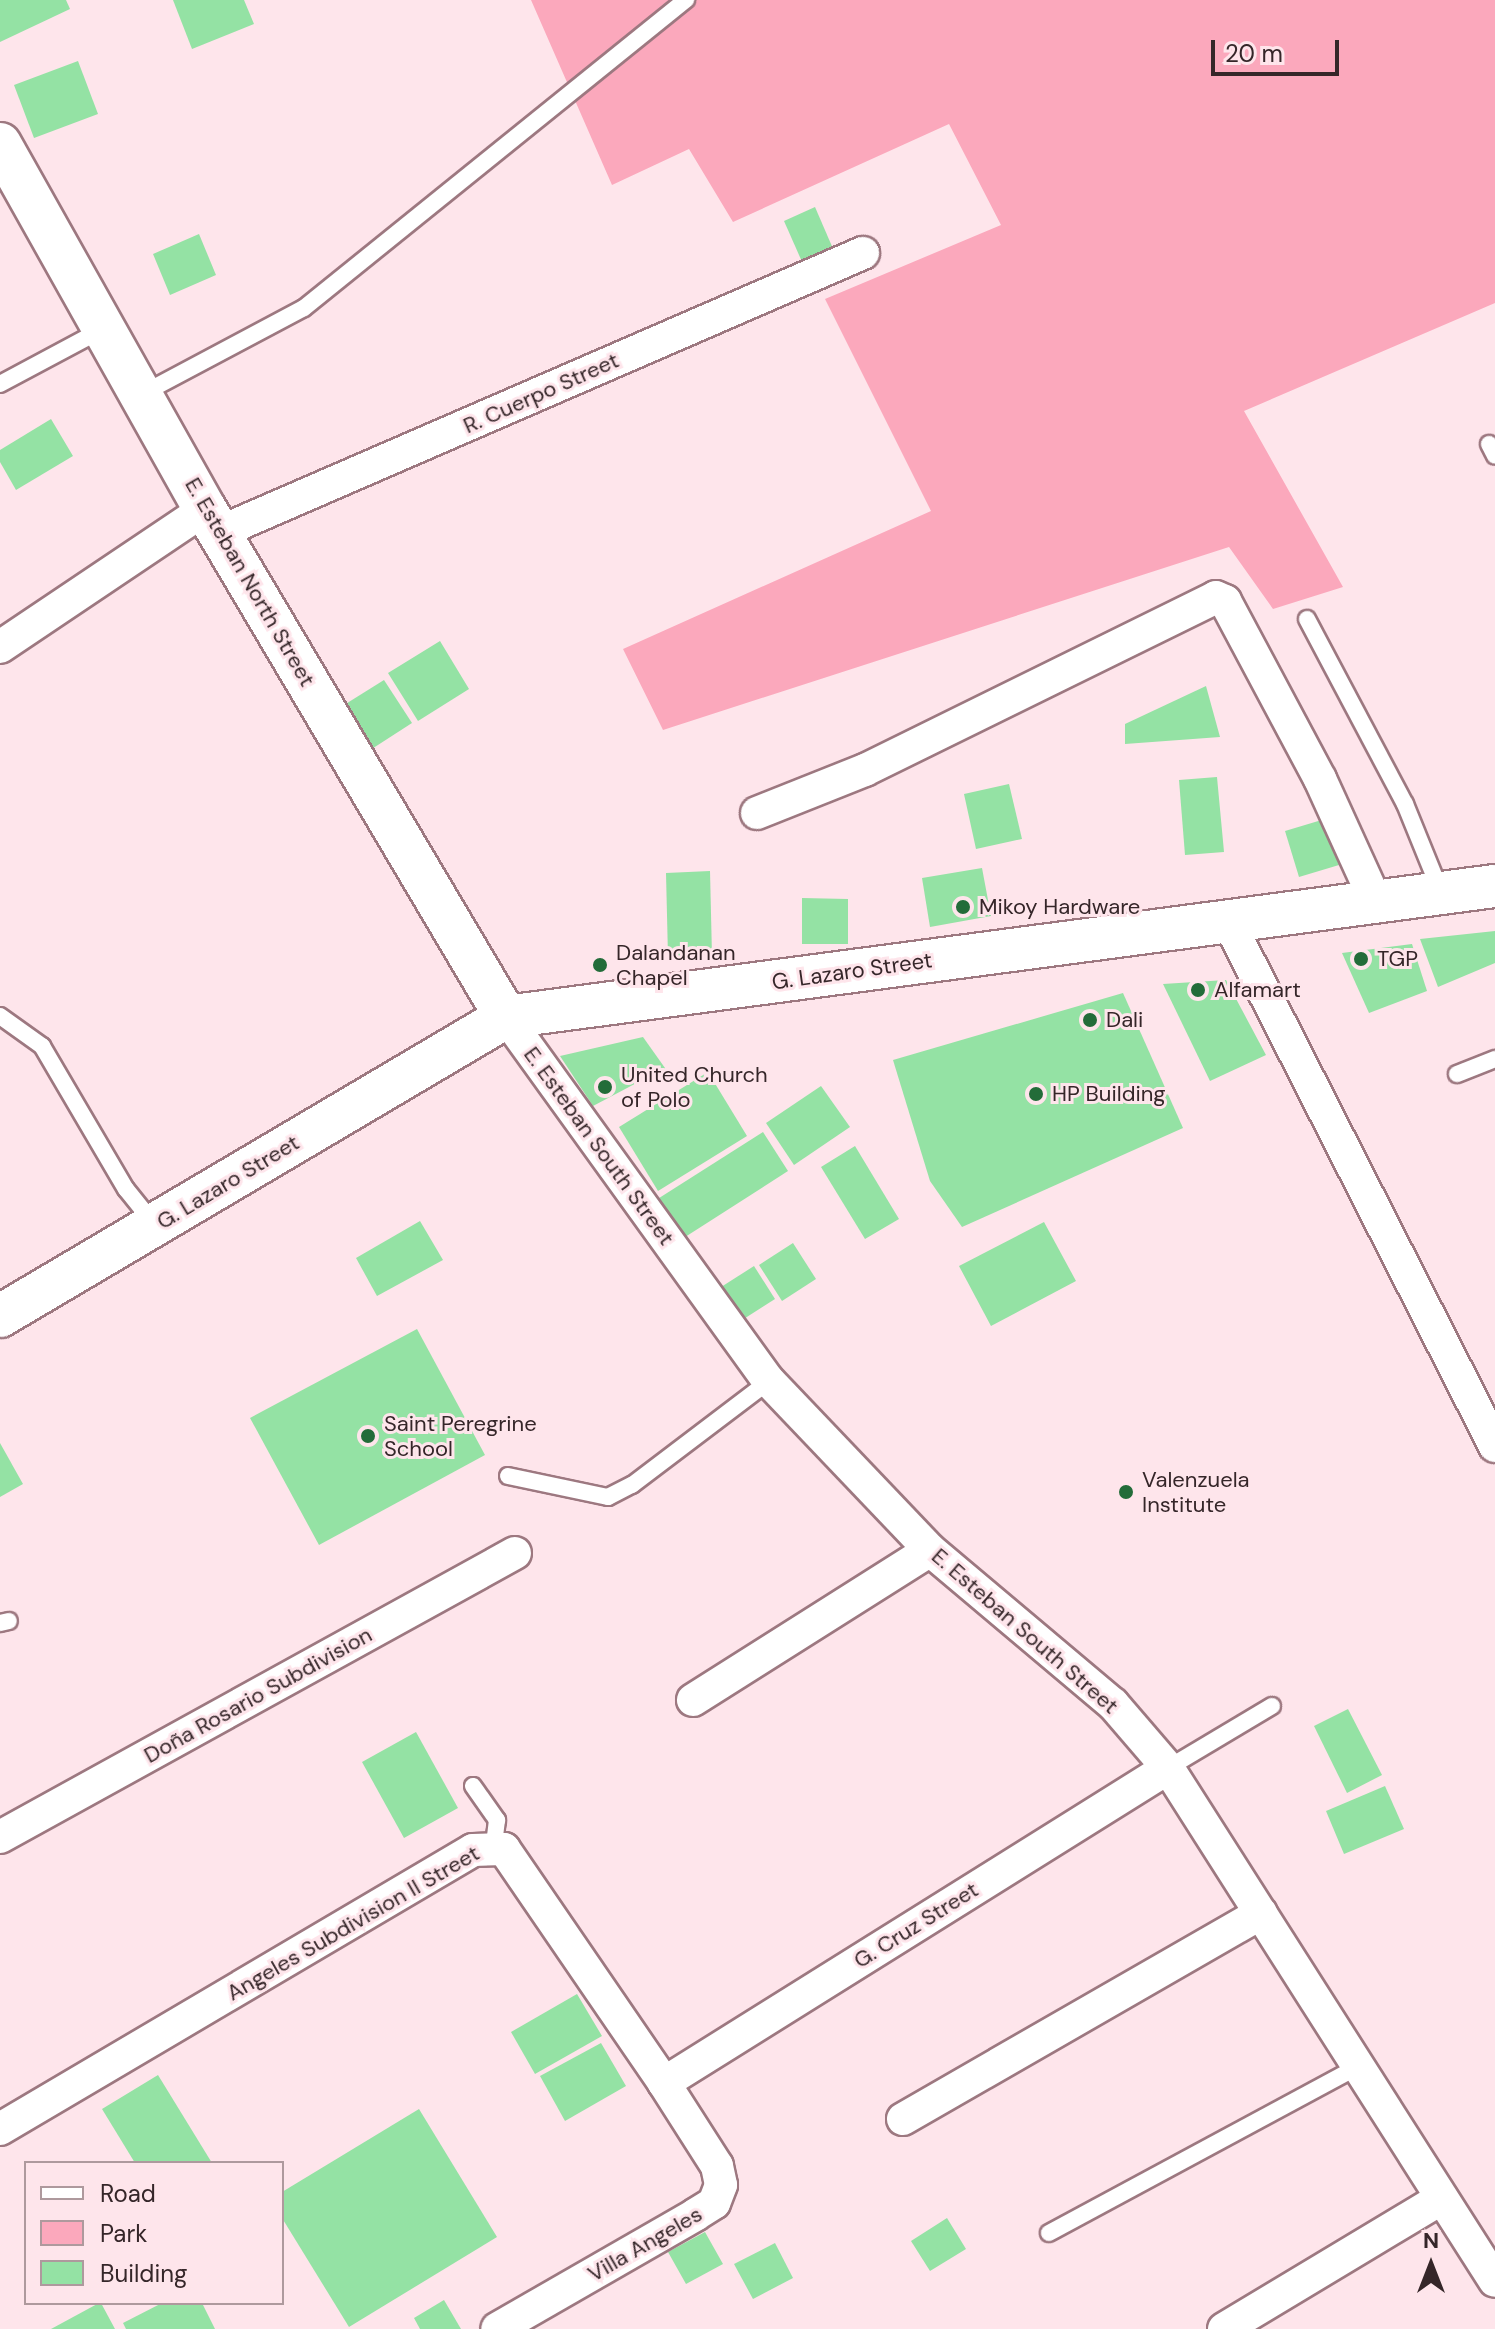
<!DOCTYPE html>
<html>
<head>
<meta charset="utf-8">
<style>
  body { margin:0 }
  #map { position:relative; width:1495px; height:2329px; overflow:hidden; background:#fee5eb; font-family:"DM Sans",sans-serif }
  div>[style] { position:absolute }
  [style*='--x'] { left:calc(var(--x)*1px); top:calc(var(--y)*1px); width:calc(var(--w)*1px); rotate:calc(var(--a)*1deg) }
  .green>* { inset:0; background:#fba8bc }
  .building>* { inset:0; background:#94e2a4 }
  .roads { filter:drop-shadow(2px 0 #9d7880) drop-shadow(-2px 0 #9d7880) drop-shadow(0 2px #9d7880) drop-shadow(0 -2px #9d7880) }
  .service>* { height:16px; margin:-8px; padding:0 8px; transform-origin:8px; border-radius:8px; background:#fff }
  .minor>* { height:32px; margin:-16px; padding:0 16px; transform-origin:16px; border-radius:16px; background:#fff }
  .tertiary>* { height:42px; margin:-21px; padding:0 21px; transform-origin:21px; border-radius:21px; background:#fff }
  .dots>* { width:22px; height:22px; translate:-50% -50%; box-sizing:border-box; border:4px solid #fee5eb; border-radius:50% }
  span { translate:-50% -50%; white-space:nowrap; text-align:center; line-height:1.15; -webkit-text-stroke:6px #fee5eb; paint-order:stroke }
  .street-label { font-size:22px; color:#352629 }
  .poi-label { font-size:22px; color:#352629 }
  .left { translate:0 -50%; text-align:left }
  .legend { position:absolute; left:24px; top:2161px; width:260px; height:144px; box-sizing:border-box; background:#fee5eb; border:2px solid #ae999d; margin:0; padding:10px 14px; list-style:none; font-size:24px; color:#352629 }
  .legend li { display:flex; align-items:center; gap:16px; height:40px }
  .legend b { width:40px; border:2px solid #ae999d }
  .north { position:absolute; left:1391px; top:2225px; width:80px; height:80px; -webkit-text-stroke:6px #fee5eb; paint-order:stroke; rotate:0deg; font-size:22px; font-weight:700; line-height:32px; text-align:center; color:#352629 }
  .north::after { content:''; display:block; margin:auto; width:28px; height:36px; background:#352629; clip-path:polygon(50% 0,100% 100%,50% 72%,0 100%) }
  .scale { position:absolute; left:1211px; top:40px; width:128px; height:36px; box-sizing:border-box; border:4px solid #352629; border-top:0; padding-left:10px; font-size:24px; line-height:28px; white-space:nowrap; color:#352629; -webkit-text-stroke:6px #fee5eb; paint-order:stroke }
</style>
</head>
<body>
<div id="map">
  <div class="green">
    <div style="clip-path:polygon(531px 0,1495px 0,1495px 303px,1244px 411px,1343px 587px,1273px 609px,1229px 547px,663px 730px,623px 649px,931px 511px,825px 299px,1001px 225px,949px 124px,733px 222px,689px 149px,612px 185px)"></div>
  </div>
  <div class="building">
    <div style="clip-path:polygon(0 0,66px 0,70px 9px,0 42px)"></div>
    <div style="clip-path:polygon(173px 0,244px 0,254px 24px,192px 49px)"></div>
    <div style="clip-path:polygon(78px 61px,98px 114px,34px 138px,14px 85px)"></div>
    <div style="clip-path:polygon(815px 207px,834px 251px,803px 264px,784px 221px)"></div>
    <div style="clip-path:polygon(199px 234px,216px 275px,170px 295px,153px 254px)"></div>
    <div style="clip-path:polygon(51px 419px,73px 456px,16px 490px,0 462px,0 450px)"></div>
    <div style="clip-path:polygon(440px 641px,469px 689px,418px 721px,388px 673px)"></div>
    <div style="clip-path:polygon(384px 680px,412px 723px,364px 754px,336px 710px)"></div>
    <div style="clip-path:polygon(1206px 686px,1220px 737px,1125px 744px,1125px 724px)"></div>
    <div style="clip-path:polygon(1217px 777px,1224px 852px,1185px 855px,1179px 780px)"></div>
    <div style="clip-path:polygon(1009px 784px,1022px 839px,976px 849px,964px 794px)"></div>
    <div style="clip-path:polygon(1325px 819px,1339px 865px,1299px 877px,1285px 831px)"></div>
    <div style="clip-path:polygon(982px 868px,991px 916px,930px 927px,922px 878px)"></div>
    <div style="clip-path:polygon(710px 871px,712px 956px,668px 957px,666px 873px)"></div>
    <div style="clip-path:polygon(802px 898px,848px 899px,848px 944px,802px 944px)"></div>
    <div style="clip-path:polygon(1495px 931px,1495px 963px,1438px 987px,1420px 939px)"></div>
    <div style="clip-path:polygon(1412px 944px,1427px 991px,1369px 1013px,1342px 953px)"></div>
    <div style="clip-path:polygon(1226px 980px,1266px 1055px,1210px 1081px,1163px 984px)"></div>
    <div style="clip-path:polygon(1123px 993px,1183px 1128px,962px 1227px,930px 1181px,893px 1060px)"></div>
    <div style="clip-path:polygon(643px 1037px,665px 1068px,593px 1106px,560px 1056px)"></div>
    <div style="clip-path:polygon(708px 1072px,747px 1136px,658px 1191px,619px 1127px)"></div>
    <div style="clip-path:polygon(821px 1086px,850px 1127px,794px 1165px,766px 1123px)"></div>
    <div style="clip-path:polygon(763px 1132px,788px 1171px,682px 1239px,656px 1200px)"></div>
    <div style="clip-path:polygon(855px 1146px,899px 1219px,865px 1239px,821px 1167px)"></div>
    <div style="clip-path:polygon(420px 1221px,443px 1260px,377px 1296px,356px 1258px)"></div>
    <div style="clip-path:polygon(1044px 1222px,1076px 1281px,991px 1326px,959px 1266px)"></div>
    <div style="clip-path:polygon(793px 1243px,816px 1279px,782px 1301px,759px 1265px)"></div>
    <div style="clip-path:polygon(754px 1266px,775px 1299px,739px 1322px,718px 1289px)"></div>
    <div style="clip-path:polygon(417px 1329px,485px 1455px,319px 1545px,250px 1418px)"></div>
    <div style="clip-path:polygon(0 1443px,23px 1484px,0 1497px)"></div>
    <div style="clip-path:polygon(1348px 1709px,1382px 1775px,1347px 1793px,1314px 1726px)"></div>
    <div style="clip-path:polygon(416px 1732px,458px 1808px,404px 1838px,362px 1762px)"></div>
    <div style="clip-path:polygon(1385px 1786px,1404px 1829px,1344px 1854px,1326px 1811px)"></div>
    <div style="clip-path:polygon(577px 1994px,602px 2036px,535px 2074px,511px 2032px)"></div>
    <div style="clip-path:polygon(601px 2043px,626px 2086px,565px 2121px,540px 2076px)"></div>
    <div style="clip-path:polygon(158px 2075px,212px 2163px,135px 2163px,102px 2109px)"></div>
    <div style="clip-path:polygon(419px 2109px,497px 2237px,349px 2327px,282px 2218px,282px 2192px)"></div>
    <div style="clip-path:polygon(947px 2218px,966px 2249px,930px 2271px,911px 2241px)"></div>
    <div style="clip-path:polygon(705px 2232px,723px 2264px,686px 2284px,668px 2252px)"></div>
    <div style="clip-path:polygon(775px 2243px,793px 2278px,753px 2299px,734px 2264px)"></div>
    <div style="clip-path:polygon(444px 2300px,461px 2329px,420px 2329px,414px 2318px)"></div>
    <div style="clip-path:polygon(101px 2303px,115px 2329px,51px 2329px,99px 2303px)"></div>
    <div style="clip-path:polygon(162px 2303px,202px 2303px,215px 2329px,126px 2329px,123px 2323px)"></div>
  </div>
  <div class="roads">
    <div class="service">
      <div style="--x:0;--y:384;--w:117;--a:-28.1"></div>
      <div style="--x:142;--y:394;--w:183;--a:-28"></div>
      <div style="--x:304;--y:308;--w:491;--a:-38.9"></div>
      <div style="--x:1489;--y:444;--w:13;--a:63"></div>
      <div style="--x:1307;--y:619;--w:209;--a:62.1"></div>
      <div style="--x:1405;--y:804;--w:93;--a:67.9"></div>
      <div style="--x:0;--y:1016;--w:52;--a:35.5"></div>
      <div style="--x:42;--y:1046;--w:166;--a:59.6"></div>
      <div style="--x:126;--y:1189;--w:45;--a:51.3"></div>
      <div style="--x:1457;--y:1074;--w:41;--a:-21.5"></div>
      <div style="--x:508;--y:1476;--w:102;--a:11.9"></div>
      <div style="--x:608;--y:1497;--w:27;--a:-27"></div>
      <div style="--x:632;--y:1485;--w:172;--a:-37.2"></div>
      <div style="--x:0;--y:1623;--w:9;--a:-13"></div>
      <div style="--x:1168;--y:1768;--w:121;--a:-30.8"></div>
      <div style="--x:473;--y:1786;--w:42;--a:54.8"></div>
      <div style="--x:497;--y:1820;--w:26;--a:97"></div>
      <div style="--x:1049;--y:2233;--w:352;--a:-28.3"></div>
    </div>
    <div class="minor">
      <div style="--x:220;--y:532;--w:701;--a:-23.46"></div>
      <div style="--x:0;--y:647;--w:247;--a:-33.9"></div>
      <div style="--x:757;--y:813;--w:116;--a:-21.7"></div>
      <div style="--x:865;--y:770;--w:391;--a:-26.2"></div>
      <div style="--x:1216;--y:597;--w:10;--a:24"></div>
      <div style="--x:1225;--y:601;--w:202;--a:61.9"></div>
      <div style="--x:1320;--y:779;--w:135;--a:65.5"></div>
      <div style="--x:1228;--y:921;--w:589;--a:63.04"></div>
      <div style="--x:506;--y:1017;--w:449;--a:54.2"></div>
      <div style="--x:769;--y:1381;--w:233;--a:46.4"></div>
      <div style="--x:930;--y:1550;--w:239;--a:40.1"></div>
      <div style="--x:1113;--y:1704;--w:84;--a:49.3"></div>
      <div style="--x:1168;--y:1768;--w:608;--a:57.49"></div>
      <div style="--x:693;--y:1700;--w:280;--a:-32.3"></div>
      <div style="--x:0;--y:1837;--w:588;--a:-28.87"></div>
      <div style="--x:664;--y:2083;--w:594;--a:-32.01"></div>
      <div style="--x:903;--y:2119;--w:413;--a:-29.9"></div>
      <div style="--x:0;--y:2129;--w:549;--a:-30.53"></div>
      <div style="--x:473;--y:1850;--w:31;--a:-2"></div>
      <div style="--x:504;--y:1849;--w:283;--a:55.6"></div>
      <div style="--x:664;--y:2083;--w:98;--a:57.4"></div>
      <div style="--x:717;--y:2166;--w:19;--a:78"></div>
      <div style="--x:721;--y:2185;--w:19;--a:111"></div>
      <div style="--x:714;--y:2203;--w:22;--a:148"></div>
      <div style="--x:695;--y:2215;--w:228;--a:150.1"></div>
      <div style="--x:1224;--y:2329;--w:254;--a:-31"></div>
    </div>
    <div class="tertiary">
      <div style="--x:0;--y:144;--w:419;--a:60.7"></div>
      <div style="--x:205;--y:509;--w:590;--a:59.35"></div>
      <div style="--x:0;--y:1316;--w:588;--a:-30.58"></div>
      <div style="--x:506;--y:1017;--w:998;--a:-7.55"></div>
    </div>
  </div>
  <div class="dots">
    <div style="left:963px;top:907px;background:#236c39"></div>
    <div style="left:1361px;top:959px;background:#236c39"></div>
    <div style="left:600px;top:965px;background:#236c39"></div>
    <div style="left:1198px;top:990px;background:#236c39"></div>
    <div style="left:1090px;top:1020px;background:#236c39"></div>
    <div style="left:605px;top:1087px;background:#236c39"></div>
    <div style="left:1036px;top:1094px;background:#236c39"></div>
    <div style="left:368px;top:1436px;background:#236c39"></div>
    <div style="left:1126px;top:1492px;background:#236c39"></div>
  </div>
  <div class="street-label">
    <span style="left:541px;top:393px;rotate:-24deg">R. Cuerpo Street</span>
    <span style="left:250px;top:582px;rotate:60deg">E. Esteban North Street</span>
    <span style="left:852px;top:971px;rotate:-8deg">G. Lazaro Street</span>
    <span style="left:599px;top:1146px;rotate:54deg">E. Esteban South Street</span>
    <span style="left:228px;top:1182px;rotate:-31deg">G. Lazaro Street</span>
    <span style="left:1025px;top:1631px;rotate:41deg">E. Esteban South Street</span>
    <span style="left:258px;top:1695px;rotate:-29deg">Doña Rosario Subdivision</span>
    <span style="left:353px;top:1923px;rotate:-30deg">Angeles Subdivision II Street</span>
    <span style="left:916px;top:1925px;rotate:-32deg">G. Cruz Street</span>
    <span style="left:645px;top:2244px;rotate:-30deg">Villa Angeles</span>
  </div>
  <div class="poi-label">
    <span class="left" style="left:979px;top:907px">Mikoy Hardware</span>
    <span class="left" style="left:616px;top:965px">Dalandanan<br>Chapel</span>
    <span class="left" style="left:1377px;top:959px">TGP</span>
    <span class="left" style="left:1214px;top:990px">Alfamart</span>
    <span class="left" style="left:1106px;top:1020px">Dali</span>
    <span class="left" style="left:621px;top:1087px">United Church<br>of Polo</span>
    <span class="left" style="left:1052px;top:1094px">HP Building</span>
    <span class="left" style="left:384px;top:1436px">Saint Peregrine<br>School</span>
    <span class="left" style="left:1142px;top:1492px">Valenzuela<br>Institute</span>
  </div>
  <ul class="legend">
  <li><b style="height:10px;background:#fff"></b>Road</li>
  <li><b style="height:22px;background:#fba8bc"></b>Park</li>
  <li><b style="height:22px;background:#94e2a4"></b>Building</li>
  </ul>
  <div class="north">N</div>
  <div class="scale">20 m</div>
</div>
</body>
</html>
